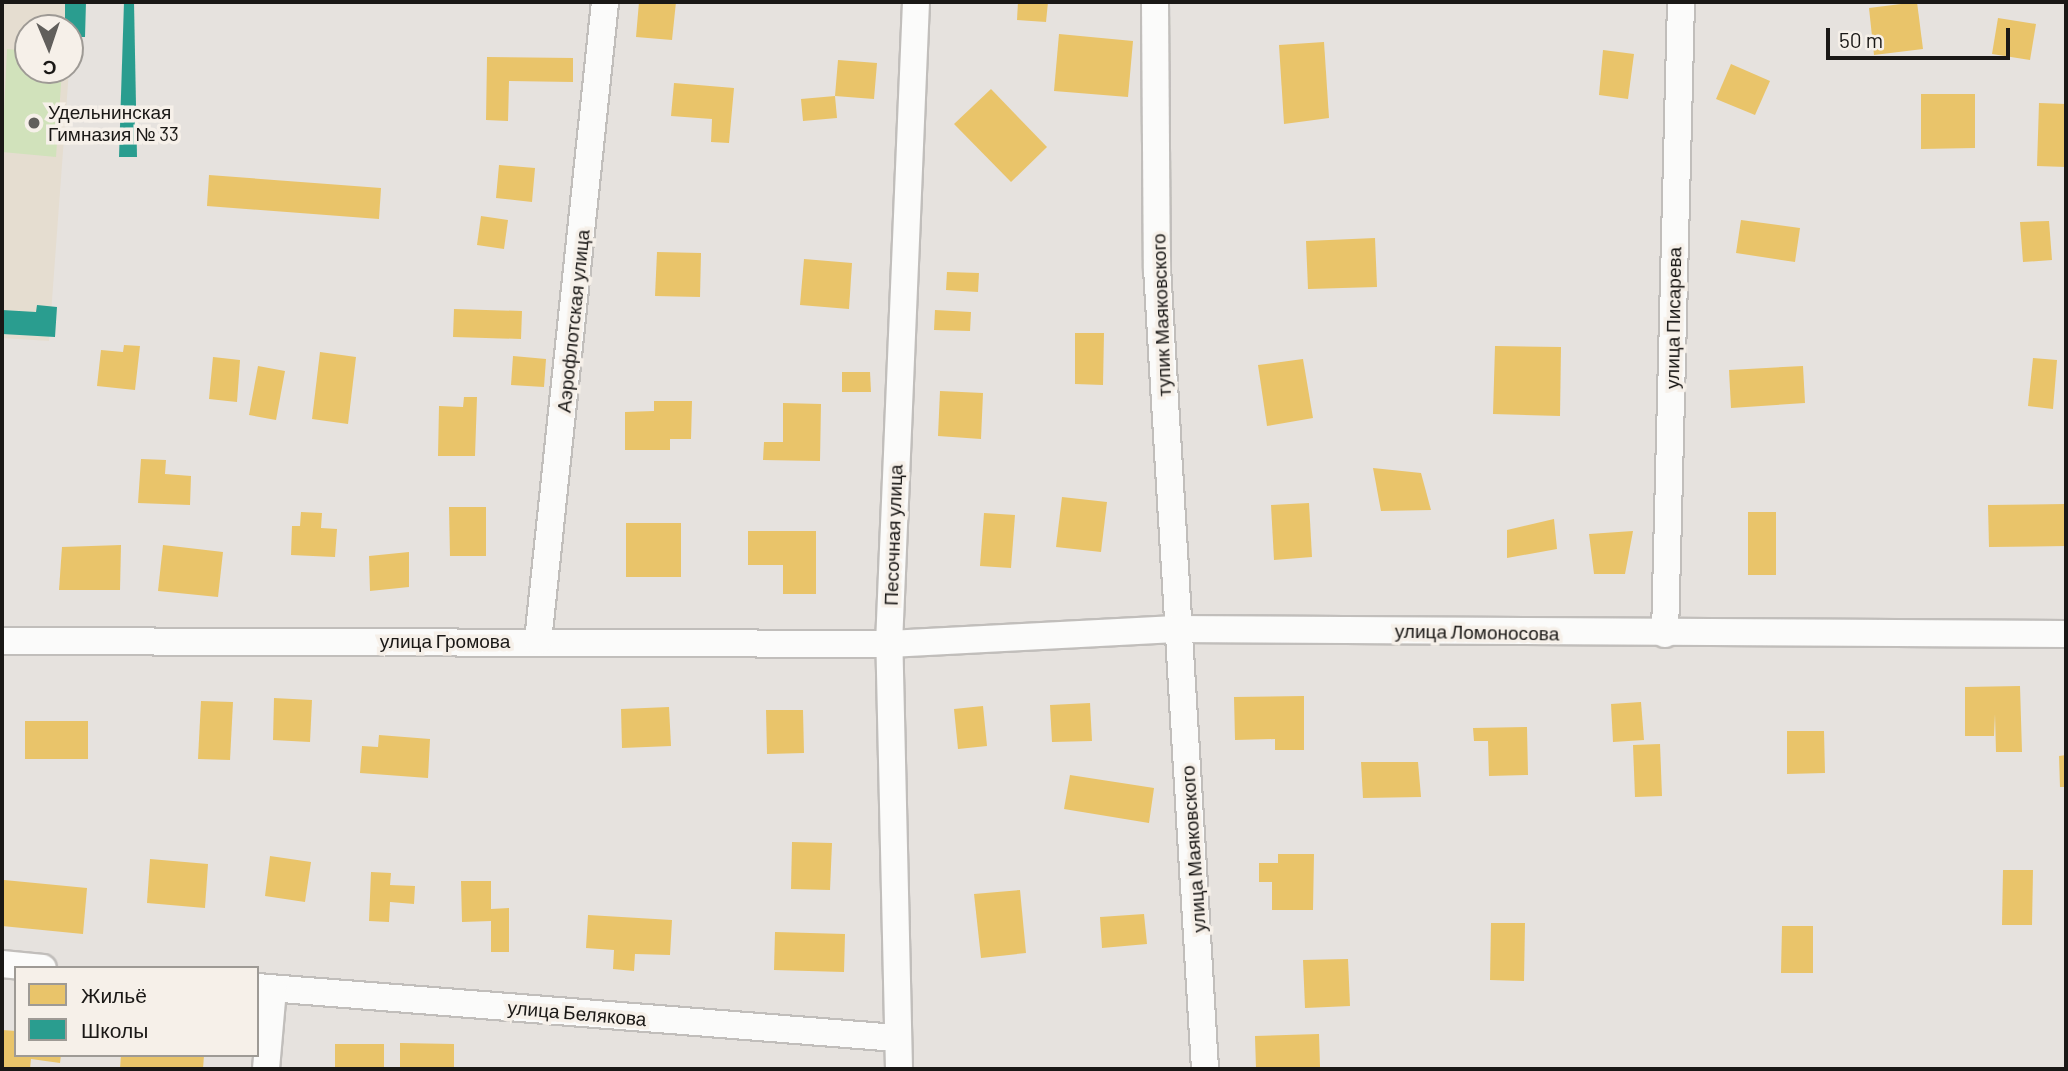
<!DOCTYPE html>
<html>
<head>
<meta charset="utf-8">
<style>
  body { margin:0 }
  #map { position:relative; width:2068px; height:1071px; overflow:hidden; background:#e6e2de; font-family:Barlow,sans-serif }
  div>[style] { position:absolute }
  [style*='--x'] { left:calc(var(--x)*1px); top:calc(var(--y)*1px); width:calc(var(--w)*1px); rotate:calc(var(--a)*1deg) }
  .education>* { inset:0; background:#e5ddd0 }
  .green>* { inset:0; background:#d1e2bb }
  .homes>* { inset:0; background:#e9c46a }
  .schools>* { inset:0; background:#2a9d8f }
  .roads { filter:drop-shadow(2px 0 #c1bebb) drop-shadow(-2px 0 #c1bebb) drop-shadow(0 2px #c1bebb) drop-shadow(0 -2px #c1bebb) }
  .minor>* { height:26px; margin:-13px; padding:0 13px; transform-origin:13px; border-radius:13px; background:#fbfbfa }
  .dots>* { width:19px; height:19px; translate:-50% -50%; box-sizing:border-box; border:4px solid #f6f0e9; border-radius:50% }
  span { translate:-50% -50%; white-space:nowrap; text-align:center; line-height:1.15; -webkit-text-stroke:7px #f6f0e9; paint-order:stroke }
  .poi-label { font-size:19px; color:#1a1816 }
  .left { translate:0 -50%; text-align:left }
  .street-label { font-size:19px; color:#1a1816 }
  .frame { position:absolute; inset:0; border:4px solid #1a1816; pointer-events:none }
  .legend { position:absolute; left:14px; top:966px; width:245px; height:91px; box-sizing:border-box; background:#f6f0e9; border:2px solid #9e9a95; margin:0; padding:9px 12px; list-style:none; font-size:21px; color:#1a1816 }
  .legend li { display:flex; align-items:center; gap:14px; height:35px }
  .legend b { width:35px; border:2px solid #9e9a95 }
  .north { position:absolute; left:14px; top:14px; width:70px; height:70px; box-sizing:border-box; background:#f6f0e9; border:2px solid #9e9a95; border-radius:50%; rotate:178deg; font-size:19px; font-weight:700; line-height:28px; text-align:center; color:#1a1816 }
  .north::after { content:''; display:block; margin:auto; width:24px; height:32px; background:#615f5c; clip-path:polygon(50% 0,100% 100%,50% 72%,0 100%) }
  .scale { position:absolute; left:1826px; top:28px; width:184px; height:32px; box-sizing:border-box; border:4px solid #1a1816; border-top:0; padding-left:9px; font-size:21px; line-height:24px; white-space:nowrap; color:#1a1816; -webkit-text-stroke:5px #f6f0e9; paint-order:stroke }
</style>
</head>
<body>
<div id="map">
  <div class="education">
    <div style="clip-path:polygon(2px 2px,65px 2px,65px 28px,28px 28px,28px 70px,69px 70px,49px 341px,2px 338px)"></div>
  </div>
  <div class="green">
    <div style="clip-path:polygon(7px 49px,28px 51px,28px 70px,62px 70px,56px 157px,2px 152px)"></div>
  </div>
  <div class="homes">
    <div style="clip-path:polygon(639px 2px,676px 2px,672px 40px,636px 37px)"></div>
    <div style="clip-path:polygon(1018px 2px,1048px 2px,1046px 22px,1017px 20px)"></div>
    <div style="clip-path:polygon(1917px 2px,1923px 49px,1874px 55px,1869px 8px)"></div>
    <div style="clip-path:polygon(1998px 18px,2036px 24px,2030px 60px,1992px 54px)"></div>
    <div style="clip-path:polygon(1059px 34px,1133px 41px,1128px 97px,1054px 91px)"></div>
    <div style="clip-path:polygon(1324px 42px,1329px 118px,1284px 124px,1279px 45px)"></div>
    <div style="clip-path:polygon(1603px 50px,1634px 54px,1628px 99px,1599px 95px)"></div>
    <div style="clip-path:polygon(487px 57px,573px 58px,573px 82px,509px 81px,508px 121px,486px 120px)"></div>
    <div style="clip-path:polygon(838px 60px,877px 63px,874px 99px,835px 96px)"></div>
    <div style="clip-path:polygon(1731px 64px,1770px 81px,1755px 115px,1716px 99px)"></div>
    <div style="clip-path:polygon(674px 83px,734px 88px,729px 143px,711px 142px,712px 119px,671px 116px)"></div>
    <div style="clip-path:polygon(991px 89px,1047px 147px,1011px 182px,954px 124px)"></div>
    <div style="clip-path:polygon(1921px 94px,1975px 94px,1975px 148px,1921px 149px)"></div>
    <div style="clip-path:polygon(835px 96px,837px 118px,803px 121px,801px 99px)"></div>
    <div style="clip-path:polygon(2039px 103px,2066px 104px,2066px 167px,2037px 166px)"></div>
    <div style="clip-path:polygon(499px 165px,535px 168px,532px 202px,496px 198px)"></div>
    <div style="clip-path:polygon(209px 175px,381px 188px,379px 219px,207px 206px)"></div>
    <div style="clip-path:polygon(481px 216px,508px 220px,504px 249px,477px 245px)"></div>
    <div style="clip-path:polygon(1741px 220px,1800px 228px,1795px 262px,1736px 253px)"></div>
    <div style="clip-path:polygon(2049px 221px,2052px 260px,2023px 262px,2020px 222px)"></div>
    <div style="clip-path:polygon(1375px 238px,1377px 287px,1308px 289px,1306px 241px)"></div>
    <div style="clip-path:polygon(657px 252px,701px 253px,700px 297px,655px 296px)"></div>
    <div style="clip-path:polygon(804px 259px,852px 263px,849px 309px,800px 305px)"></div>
    <div style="clip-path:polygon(947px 272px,979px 273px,978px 292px,946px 290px)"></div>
    <div style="clip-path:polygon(454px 309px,522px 311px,521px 339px,453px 337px)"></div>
    <div style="clip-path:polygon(935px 310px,971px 312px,970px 331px,934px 330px)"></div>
    <div style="clip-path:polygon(1075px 333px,1104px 333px,1103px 385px,1075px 384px)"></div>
    <div style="clip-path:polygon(124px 345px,140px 346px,135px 390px,97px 386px,101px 350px,123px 352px)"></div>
    <div style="clip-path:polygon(1495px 346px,1561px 347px,1560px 416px,1493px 414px)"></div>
    <div style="clip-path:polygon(320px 352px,356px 357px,348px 424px,312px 419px)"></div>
    <div style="clip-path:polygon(513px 356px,546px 359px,544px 387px,511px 385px)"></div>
    <div style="clip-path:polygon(213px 357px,240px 360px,237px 402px,209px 399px)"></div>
    <div style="clip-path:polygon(2033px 358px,2057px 360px,2053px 409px,2028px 406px)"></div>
    <div style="clip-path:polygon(1303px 359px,1313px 418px,1267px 426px,1258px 365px)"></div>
    <div style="clip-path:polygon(258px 366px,285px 371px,276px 420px,249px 415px)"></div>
    <div style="clip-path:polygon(1803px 366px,1805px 403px,1731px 408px,1729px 370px)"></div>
    <div style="clip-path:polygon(842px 372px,870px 372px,871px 392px,842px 392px)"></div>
    <div style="clip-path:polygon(940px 391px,983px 393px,981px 439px,938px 436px)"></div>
    <div style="clip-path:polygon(464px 397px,477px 397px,475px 456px,438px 456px,439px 406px,463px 407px)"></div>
    <div style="clip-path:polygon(654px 401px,692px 401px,691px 439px,670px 439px,670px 450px,625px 450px,625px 412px,654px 411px)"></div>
    <div style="clip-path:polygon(783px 403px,821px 404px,820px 461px,763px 460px,764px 442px,783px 442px)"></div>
    <div style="clip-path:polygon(141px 459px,166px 460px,165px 474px,191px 476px,190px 505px,138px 503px)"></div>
    <div style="clip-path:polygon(1373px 468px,1421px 473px,1431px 510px,1381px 511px)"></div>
    <div style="clip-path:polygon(1062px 497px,1107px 502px,1101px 552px,1056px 547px)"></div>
    <div style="clip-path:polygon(1309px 503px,1312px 557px,1274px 560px,1271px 505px)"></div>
    <div style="clip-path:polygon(2065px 504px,2066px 546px,1989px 547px,1988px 505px)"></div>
    <div style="clip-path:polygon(449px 507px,486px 507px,486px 556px,450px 556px)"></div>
    <div style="clip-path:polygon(301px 512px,322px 513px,321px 528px,337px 529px,335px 557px,291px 555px,292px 526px,300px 526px)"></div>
    <div style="clip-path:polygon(1748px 512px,1776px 512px,1776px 575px,1748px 575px)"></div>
    <div style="clip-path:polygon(984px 513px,1015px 515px,1011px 568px,980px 566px)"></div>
    <div style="clip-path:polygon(1554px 519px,1557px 549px,1507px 558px,1507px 530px)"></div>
    <div style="clip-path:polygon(626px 523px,681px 523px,681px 577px,626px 577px)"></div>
    <div style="clip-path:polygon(748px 531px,816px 531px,816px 594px,783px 594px,783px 565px,748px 565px)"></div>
    <div style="clip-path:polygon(1633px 531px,1625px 574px,1594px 574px,1589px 534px)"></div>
    <div style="clip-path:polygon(121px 545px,120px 590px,59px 590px,62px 547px)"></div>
    <div style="clip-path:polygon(163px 545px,223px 552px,218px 597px,158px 591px)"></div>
    <div style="clip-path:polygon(409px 552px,409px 587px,370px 591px,369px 556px)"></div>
    <div style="clip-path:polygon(2020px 686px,2022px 752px,1996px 752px,1995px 714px,1994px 736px,1965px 736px,1965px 687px)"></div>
    <div style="clip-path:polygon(1304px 696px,1304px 750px,1275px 750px,1275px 739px,1235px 740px,1234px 697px)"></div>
    <div style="clip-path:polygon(274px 698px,312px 700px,310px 742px,273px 740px)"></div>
    <div style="clip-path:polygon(201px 701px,233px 702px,230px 760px,198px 759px)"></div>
    <div style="clip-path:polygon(1641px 702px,1644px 740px,1613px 742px,1611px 704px)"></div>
    <div style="clip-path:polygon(1090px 703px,1092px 741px,1052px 742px,1050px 705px)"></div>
    <div style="clip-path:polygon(983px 706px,987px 746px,958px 749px,954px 709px)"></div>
    <div style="clip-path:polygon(669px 707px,671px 746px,622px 748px,621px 709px)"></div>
    <div style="clip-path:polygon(766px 710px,803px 710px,804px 753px,767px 754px)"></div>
    <div style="clip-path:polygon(25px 721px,88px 721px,88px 759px,25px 759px)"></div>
    <div style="clip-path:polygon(1527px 727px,1528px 775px,1489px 776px,1488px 741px,1474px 741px,1473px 728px)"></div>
    <div style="clip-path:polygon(1787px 731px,1824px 731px,1825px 773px,1787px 774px)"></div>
    <div style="clip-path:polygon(379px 735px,430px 739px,428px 778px,360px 773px,362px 746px,378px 747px)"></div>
    <div style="clip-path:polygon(1660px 744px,1662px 796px,1635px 797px,1633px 745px)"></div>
    <div style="clip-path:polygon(2066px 755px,2066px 787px,2060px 787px,2059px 756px)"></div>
    <div style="clip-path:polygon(1361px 762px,1418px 762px,1421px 797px,1363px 798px)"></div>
    <div style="clip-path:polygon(1070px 775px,1154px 788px,1149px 823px,1064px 809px)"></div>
    <div style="clip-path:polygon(792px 842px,832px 843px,830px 890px,791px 889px)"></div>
    <div style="clip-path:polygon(1278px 854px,1314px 854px,1313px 910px,1272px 910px,1272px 882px,1259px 882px,1259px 863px,1278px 863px)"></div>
    <div style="clip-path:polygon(270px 856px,311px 862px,305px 902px,265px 896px)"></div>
    <div style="clip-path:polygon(150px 859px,208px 864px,205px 908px,147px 903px)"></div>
    <div style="clip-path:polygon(2003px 870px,2033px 870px,2032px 925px,2002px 925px)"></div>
    <div style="clip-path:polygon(371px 872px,391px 873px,390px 885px,415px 886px,414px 904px,390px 902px,389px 922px,369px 921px)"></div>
    <div style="clip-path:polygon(4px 880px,87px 888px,83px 934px,2px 926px)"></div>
    <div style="clip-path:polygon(461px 881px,491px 881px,491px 909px,509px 908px,509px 952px,491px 952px,491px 921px,462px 922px)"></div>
    <div style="clip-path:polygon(1020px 890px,1026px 953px,981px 958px,974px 894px)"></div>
    <div style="clip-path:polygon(1144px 914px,1147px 944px,1102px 948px,1100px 917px)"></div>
    <div style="clip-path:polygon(588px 915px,672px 920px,670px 955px,635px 954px,634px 971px,613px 969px,614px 950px,586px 948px)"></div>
    <div style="clip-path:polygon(1491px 923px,1525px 923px,1524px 981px,1490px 980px)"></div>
    <div style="clip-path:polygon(1782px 926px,1813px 926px,1813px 973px,1781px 973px)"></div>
    <div style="clip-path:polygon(775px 932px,845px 934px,844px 972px,774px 970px)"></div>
    <div style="clip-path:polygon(1348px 959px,1350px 1006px,1305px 1008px,1303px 960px)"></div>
    <div style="clip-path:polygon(2px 1030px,16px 1031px,16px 1055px,61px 1055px,60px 1063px,31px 1059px,30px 1069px,2px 1069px)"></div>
    <div style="clip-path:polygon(1319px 1034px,1320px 1067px,1256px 1069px,1255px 1036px)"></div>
    <div style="clip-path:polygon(400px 1043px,454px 1044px,454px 1069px,400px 1069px)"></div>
    <div style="clip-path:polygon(335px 1044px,384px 1044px,384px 1069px,335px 1069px)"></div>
    <div style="clip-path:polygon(121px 1055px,204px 1055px,203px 1069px,120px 1069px)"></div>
  </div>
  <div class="schools">
    <div style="clip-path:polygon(65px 2px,86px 2px,85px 37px,70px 37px,70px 28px,65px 28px)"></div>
    <div style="clip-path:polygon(124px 2px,134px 2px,137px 157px,119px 157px)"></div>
    <div style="clip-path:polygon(37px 305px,57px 307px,55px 337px,2px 334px,2px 310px,36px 312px)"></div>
  </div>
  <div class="roads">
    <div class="minor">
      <div style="--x:1155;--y:2;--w:266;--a:89.6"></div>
      <div style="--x:1157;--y:268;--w:802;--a:86.57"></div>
      <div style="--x:1665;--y:634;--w:632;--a:-88.55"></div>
      <div style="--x:2;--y:641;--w:887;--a:0.19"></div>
      <div style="--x:889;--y:644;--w:287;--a:-3"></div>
      <div style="--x:1176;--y:629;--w:890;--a:0.32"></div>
      <div style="--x:538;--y:641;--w:643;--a:-84.01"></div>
      <div style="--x:2;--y:964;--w:41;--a:5.6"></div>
      <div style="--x:257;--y:987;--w:641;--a:4.56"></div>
      <div style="--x:266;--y:1069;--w:80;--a:-85"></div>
      <div style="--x:899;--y:1069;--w:425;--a:-91.3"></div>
      <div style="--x:889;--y:644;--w:643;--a:-87.59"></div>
    </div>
  </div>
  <div class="dots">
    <div style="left:34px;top:123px;background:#615f5c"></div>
  </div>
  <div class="poi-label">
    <span class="left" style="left:48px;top:123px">Удельнинская<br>Гимназия № 33</span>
  </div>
  <div class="street-label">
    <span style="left:1161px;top:315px;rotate:-92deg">тупик Маяковского</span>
    <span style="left:1673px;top:318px;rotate:-89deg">улица Писарева</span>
    <span style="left:573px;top:321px;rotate:-84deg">Аэрофлотская улица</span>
    <span style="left:893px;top:535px;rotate:-88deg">Песочная улица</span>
    <span style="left:1477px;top:632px;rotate:1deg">улица Ломоносова</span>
    <span style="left:445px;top:641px">улица Громова</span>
    <span style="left:1193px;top:849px;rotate:-94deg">улица Маяковского</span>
    <span style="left:577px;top:1013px;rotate:5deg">улица Белякова</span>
  </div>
  <div class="frame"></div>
  <ul class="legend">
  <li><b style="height:19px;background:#e9c46a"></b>Жильё</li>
  <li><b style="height:19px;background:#2a9d8f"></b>Школы</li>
  </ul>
  <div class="north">С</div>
  <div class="scale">50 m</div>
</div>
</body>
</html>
